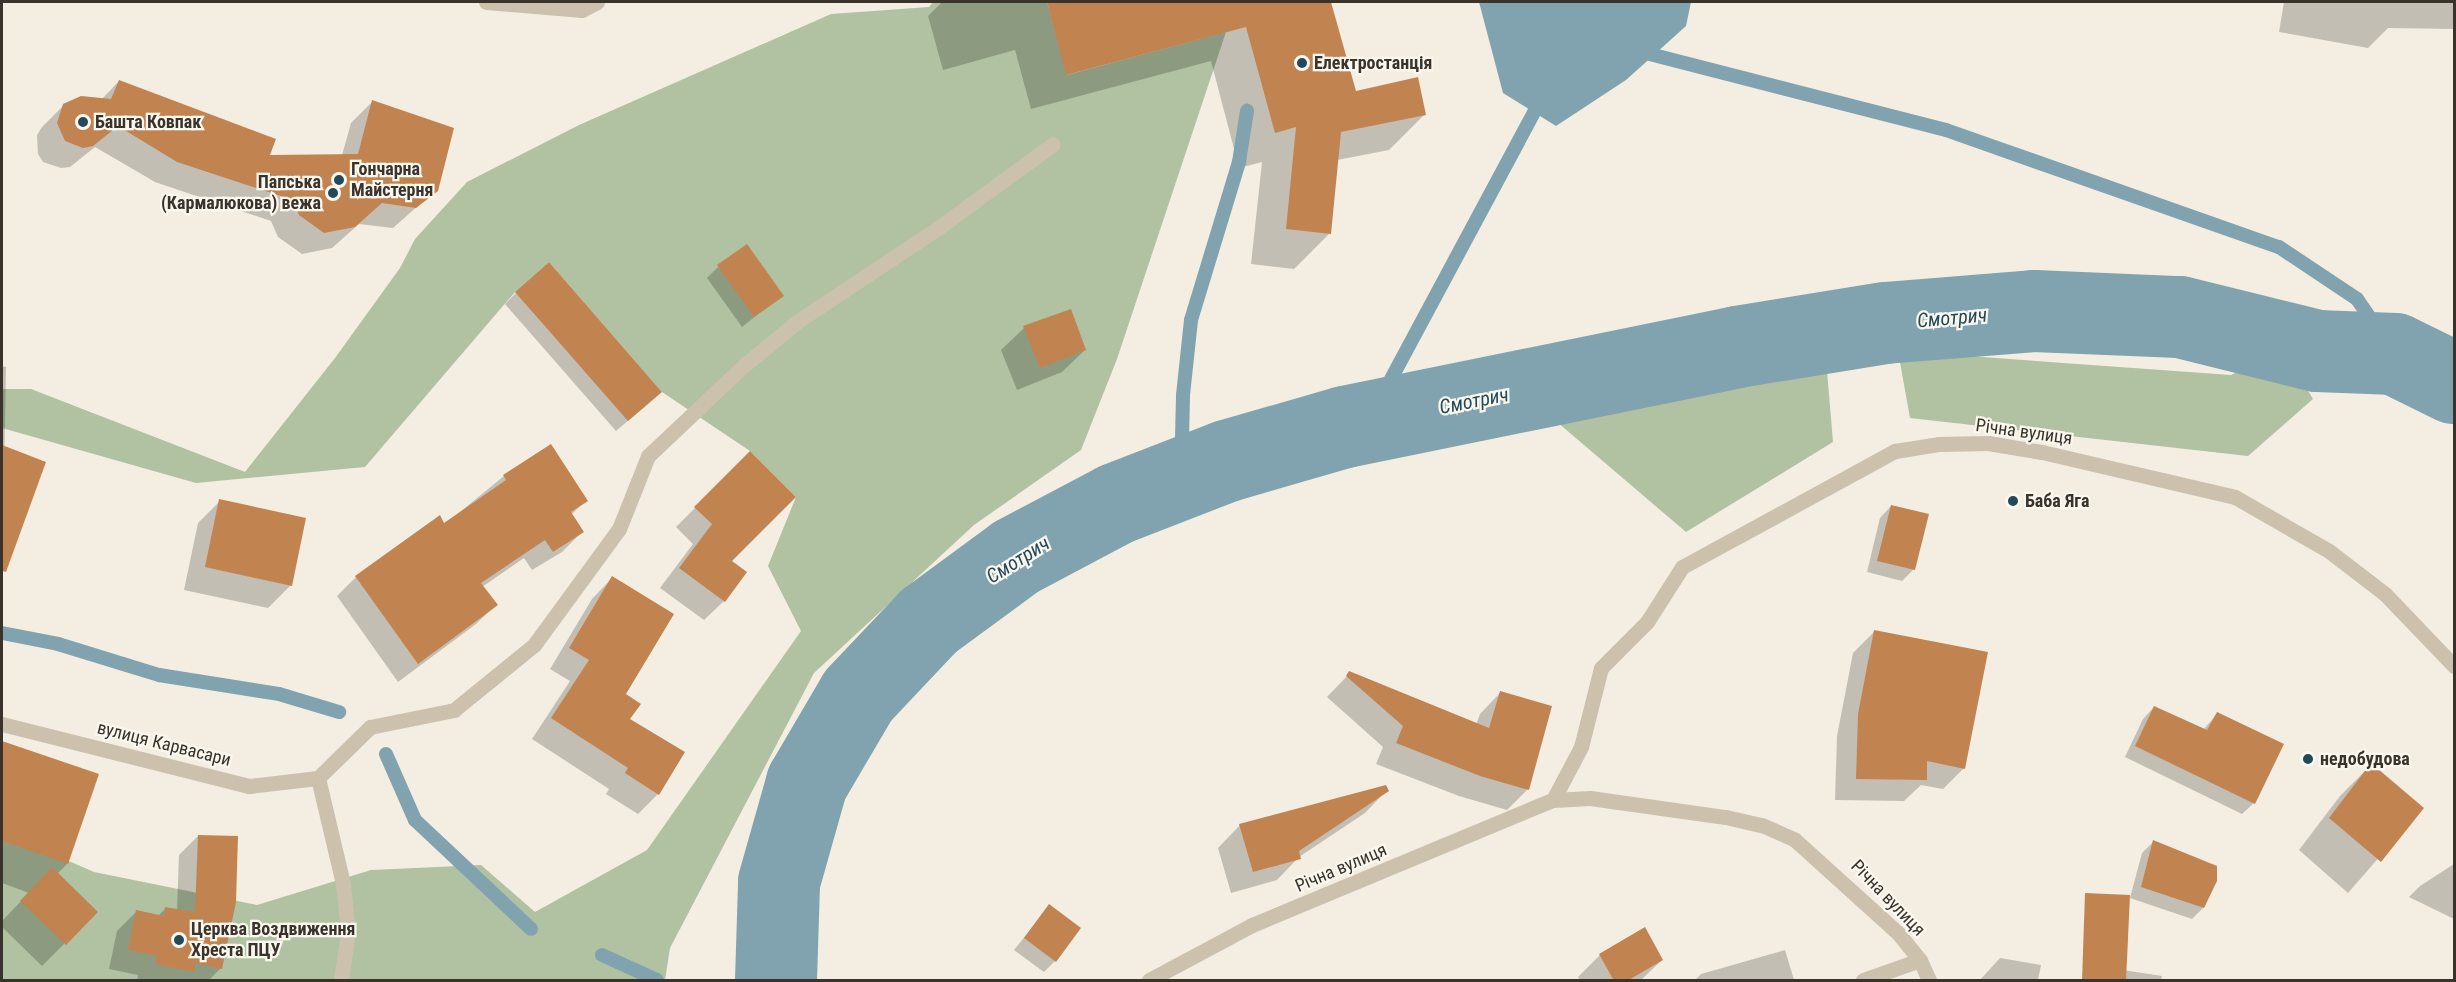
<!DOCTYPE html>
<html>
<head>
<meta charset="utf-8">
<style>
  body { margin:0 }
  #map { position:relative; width:2456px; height:982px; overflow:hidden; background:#f3eee1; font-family:"Roboto Condensed",sans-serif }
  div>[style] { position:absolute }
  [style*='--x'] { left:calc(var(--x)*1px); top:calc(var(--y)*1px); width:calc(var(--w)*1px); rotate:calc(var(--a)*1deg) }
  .green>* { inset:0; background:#b0c2a1 }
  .water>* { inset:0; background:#81a3af }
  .shadow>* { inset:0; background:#0003 }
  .stream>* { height:14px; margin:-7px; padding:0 7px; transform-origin:7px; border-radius:7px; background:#81a3af }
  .river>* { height:82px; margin:-41px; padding:0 41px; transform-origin:41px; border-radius:41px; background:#81a3af }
  .building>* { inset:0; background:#c18451 }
  .minor>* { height:15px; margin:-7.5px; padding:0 7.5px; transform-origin:7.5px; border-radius:7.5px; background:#cbc1ad }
  .dots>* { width:16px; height:16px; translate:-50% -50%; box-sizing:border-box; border:3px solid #faf7ee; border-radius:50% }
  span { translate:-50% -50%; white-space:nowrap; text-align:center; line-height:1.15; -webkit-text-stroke:4.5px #faf7ee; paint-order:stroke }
  .poi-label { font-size:18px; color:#3a332b; font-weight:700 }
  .left { translate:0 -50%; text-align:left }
  .right { translate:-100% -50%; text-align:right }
  .street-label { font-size:18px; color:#3a332b }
  .water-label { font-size:20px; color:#224a5a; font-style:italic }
  .frame { position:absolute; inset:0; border:3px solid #3a332b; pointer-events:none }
</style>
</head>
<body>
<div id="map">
  <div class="green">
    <div style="clip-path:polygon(933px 2px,1047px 2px,1067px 75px,1226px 32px,1117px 359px,1081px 450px,974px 525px,814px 673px,670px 948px,665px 980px,2px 980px,2px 832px,94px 872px,257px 905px,371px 870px,481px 865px,535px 912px,647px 850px,801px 631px,768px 566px,796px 497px,750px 451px,662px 392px,549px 262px,515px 292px,365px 467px,196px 483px,2px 428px,2px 389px,31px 389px,245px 472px,335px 358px,400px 268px,415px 239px,467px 182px,579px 125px,831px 14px,929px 7px)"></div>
    <div style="clip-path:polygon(2284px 350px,2313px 399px,2248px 456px,1910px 418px,1898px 351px,2231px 375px)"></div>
    <div style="clip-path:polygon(1826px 359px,1833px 442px,1686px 532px,1550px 416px)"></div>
  </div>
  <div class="water">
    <div style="clip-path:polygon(1479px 2px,1691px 2px,1686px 26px,1626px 80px,1556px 126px,1503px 93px)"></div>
  </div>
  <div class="shadow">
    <div style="clip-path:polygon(942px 2px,1330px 2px,1355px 93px,1424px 115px,1389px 150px,1337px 160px,1330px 233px,1294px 269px,1251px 264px,1262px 162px,1239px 168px,1211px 61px,1031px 109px,1015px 50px,943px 70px,928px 16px)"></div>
    <div style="clip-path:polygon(2284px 2px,2454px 2px,2454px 29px,2388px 28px,2368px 48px,2279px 32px)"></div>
    <div style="clip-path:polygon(119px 81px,268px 156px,342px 155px,351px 123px,372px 102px,436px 190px,393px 228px,359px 224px,332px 248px,302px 254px,278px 237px,271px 221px,155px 182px,95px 147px,70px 167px,61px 168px,43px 162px,38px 154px,37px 135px,42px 127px,64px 105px,101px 100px)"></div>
    <div style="clip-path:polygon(718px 267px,782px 295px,742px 327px,707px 278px)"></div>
    <div style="clip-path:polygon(516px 293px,649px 403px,616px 431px,505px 304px)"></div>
    <div style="clip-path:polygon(1024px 328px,1085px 350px,1062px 372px,1017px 390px,1001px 350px)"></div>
    <div style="clip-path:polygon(2px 366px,6px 367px,3px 538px,2px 537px)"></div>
    <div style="clip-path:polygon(750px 453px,724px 601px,704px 620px,660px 588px,693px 544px,676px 527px)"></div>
    <div style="clip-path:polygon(504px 476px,586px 500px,571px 515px,582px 532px,562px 552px,532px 570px,524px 558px,482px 587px,496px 605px,476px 624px,398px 682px,337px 596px,356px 577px,444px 525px)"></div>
    <div style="clip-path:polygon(220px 501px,291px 585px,268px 608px,184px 590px,198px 523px)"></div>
    <div style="clip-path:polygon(1891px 506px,1914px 569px,1902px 581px,1867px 572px,1880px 518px)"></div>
    <div style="clip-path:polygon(612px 578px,628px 720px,658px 794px,638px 814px,606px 794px,609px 789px,532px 739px,570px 681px,550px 669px,592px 599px)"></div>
    <div style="clip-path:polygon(1874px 632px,1964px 768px,1943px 789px,1921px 785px,1904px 801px,1835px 800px,1837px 736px,1853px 653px)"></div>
    <div style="clip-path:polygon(1350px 673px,1476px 725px,1480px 714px,1500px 693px,1528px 789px,1507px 810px,1459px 796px,1376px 764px,1383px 747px,1327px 697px)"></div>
    <div style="clip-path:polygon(2154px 707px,2203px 730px,2217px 714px,2254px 803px,2242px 814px,2125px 757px,2143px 719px)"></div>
    <div style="clip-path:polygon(2px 742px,97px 775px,67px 864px,57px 874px,96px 912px,42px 966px,2px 927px,2px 921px,29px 893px,2px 883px)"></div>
    <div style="clip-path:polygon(2371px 765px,2422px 808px,2348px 893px,2299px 850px,2340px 796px)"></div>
    <div style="clip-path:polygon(1387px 790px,1365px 813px,1299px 857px,1277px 880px,1231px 893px,1218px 848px,1240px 825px)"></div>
    <div style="clip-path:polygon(198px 836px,221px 968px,209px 980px,137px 980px,138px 975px,109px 969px,117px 931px,136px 912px,158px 916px,166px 908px,177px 910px,179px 855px)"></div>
    <div style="clip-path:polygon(2153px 842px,2203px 908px,2192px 919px,2130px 898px,2142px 853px)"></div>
    <div style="clip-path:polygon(2454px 864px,2454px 919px,2409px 897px,2420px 886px)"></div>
    <div style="clip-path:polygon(1049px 906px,1055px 961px,1044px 972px,1014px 950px)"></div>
    <div style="clip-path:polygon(1785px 950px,1794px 980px,1695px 980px,1701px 974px)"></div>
    <div style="clip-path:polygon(1600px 955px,1662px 960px,1641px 980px,1580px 980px,1578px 977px)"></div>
    <div style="clip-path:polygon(2000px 958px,2041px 965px,2038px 980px,1980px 980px)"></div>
    <div style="clip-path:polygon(2097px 966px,2162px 976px,2161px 980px,2083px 980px)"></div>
  </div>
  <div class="stream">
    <div style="--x:1638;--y:51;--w:318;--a:14.4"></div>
    <div style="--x:1946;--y:130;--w:353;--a:19.4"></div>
    <div style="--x:2279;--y:247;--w:94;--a:33.7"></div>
    <div style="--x:2357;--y:299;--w:67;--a:55.4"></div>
    <div style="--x:1368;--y:422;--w:369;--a:-61.8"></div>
    <div style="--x:1181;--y:479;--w:84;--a:-88.6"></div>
    <div style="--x:1183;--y:395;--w:75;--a:-83.9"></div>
    <div style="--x:1191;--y:320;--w:165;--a:-73.1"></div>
    <div style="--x:1239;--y:162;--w:52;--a:-81.1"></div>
    <div style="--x:2;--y:633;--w:57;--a:11.1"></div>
    <div style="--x:58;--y:644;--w:106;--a:17.1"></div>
    <div style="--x:159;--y:675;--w:121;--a:9"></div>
    <div style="--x:279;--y:694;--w:63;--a:16.7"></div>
    <div style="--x:386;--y:754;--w:72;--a:66.3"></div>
    <div style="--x:415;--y:820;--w:159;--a:43.2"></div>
    <div style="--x:602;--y:955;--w:60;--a:24.4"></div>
  </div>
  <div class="river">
    <div style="--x:776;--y:980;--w:98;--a:-88.2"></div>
    <div style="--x:779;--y:882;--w:103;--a:-74.2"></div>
    <div style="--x:807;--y:783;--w:101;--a:-59.6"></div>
    <div style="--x:858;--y:696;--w:103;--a:-46.6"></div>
    <div style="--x:929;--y:621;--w:108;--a:-36.3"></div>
    <div style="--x:1016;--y:557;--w:113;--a:-27.9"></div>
    <div style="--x:1116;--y:504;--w:119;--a:-21.2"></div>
    <div style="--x:1227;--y:461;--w:123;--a:-16.1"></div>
    <div style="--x:1345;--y:427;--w:400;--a:-11.5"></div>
    <div style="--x:1737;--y:347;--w:150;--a:-9.2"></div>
    <div style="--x:1885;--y:323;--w:149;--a:-4.6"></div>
    <div style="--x:2034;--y:311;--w:146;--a:2.4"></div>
    <div style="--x:2180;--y:317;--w:141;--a:13.9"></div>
    <div style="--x:2317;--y:351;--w:78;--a:2.2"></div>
    <div style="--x:2395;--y:354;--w:66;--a:26.2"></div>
  </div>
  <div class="building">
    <div style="clip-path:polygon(1047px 2px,1331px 2px,1356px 91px,1418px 77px,1426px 115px,1341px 132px,1331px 234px,1286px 229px,1296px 127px,1275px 133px,1246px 27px,1066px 75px)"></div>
    <div style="clip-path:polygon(119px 80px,276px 139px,270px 155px,358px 154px,372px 100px,454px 128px,438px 191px,416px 208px,382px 203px,355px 227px,324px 233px,299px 215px,293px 200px,177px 162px,118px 126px,93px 146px,83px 148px,65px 141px,57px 123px,63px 104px,81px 96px,111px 99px)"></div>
    <div style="clip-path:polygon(747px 244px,784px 296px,754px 317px,717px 265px)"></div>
    <div style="clip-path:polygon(549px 262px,662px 392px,628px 421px,515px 292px)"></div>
    <div style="clip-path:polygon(1071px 309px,1086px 350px,1040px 368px,1023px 326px)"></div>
    <div style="clip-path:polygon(551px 444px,588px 501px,571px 512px,584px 532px,553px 552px,545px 540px,481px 583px,498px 605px,418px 664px,355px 576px,440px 515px,444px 523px,506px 480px,503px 475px)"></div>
    <div style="clip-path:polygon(2px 445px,46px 462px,6px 572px,2px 571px)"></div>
    <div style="clip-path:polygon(750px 451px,796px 497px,732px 561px,747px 572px,725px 602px,679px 568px,712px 524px,694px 507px)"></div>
    <div style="clip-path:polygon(219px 499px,306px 518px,292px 586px,205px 567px)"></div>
    <div style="clip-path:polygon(1891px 505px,1929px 514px,1915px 570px,1877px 561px)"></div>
    <div style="clip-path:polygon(612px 576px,674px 614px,626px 694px,641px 704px,630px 719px,685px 752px,659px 795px,625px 773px,628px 768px,551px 718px,589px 660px,569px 648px)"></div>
    <div style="clip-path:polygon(1874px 630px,1988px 652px,1965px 769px,1927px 761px,1927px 780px,1856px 779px,1858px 714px)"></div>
    <div style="clip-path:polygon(1349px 671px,1489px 728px,1500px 691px,1552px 706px,1529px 790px,1480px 776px,1396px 743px,1403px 726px,1346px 676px)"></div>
    <div style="clip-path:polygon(2154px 706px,2207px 730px,2217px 712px,2284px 744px,2255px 804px,2135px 746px)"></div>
    <div style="clip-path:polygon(2px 741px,99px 774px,68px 864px,2px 841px)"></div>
    <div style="clip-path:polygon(2371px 763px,2424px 808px,2381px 862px,2329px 818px)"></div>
    <div style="clip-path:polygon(1386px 785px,1389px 791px,1299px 851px,1301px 859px,1253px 872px,1239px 824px)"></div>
    <div style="clip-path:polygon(198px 835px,238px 836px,236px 902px,222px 969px,196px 963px,194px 972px,155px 964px,157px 956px,128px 950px,136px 910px,164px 916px,165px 907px,195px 912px)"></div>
    <div style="clip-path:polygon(2153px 840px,2217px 866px,2217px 881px,2204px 908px,2141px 887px)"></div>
    <div style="clip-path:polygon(52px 867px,98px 912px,66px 945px,20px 901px)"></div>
    <div style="clip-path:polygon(2085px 893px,2130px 895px,2126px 981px,2082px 981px)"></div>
    <div style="clip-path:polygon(1049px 904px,1081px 928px,1056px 962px,1024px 938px)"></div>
    <div style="clip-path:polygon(1645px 927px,1663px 960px,1627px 981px,1614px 981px,1599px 954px)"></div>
  </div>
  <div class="minor">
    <div style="--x:486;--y:2;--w:96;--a:4.8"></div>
    <div style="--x:582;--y:10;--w:17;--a:-28"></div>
    <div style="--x:2;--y:724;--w:255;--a:14.1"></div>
    <div style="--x:249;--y:786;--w:69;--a:-6.6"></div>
    <div style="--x:318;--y:778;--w:109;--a:76.7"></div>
    <div style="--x:343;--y:884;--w:48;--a:84.1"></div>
    <div style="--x:348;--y:932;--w:49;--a:98.3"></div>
    <div style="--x:318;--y:778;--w:73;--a:-44.4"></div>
    <div style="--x:370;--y:727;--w:86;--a:-11.4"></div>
    <div style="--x:454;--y:710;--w:103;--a:-39.1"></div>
    <div style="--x:534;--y:645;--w:144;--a:-53.8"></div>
    <div style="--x:619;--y:529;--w:79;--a:-68.3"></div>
    <div style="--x:648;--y:456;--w:129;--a:-43.4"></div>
    <div style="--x:742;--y:367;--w:72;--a:-39.4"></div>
    <div style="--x:798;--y:321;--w:168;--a:-33.6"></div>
    <div style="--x:938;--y:228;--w:142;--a:-36.1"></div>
    <div style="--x:1553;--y:800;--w:60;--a:-62.2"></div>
    <div style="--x:1581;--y:747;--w:81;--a:-75.8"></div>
    <div style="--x:1601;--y:668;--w:65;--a:-45"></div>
    <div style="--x:1647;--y:622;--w:65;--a:-57.5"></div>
    <div style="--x:1682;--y:567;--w:243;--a:-28.6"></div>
    <div style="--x:1895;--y:451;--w:45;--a:-9"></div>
    <div style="--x:1939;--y:444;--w:49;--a:-1.2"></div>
    <div style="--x:1988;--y:443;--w:55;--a:9.5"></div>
    <div style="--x:2042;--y:452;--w:198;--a:13.1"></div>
    <div style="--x:2235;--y:497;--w:108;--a:29.9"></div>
    <div style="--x:2329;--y:551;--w:71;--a:37.5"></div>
    <div style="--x:2385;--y:594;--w:100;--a:46.2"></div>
    <div style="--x:1149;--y:980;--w:117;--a:-28.1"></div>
    <div style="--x:1252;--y:925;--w:326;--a:-22.6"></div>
    <div style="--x:1553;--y:800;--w:37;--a:-3"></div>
    <div style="--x:1590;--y:798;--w:137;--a:8"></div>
    <div style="--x:1726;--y:817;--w:37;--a:13"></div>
    <div style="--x:1762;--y:825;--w:36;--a:24"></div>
    <div style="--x:1795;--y:840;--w:139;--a:42.1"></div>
    <div style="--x:1898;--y:933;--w:35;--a:51"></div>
    <div style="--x:1920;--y:960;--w:22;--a:66"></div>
    <div style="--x:1863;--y:980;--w:60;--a:-19.3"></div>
  </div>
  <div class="dots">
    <div style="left:1302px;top:63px;background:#224a5a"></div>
    <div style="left:83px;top:122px;background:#224a5a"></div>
    <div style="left:339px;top:180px;background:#224a5a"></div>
    <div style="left:333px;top:193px;background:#224a5a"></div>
    <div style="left:2013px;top:501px;background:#224a5a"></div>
    <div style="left:2308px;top:759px;background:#224a5a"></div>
    <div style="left:179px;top:940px;background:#224a5a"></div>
  </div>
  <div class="poi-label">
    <span class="left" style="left:1314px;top:63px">Електростанція</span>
    <span class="left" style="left:95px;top:122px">Башта Ковпак</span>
    <span class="left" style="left:351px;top:180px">Гончарна<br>Майстерня</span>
    <span class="right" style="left:321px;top:193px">Папська<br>(Кармалюкова) вежа</span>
    <span class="left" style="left:2025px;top:501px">Баба Яга</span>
    <span class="left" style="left:2320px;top:759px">недобудова</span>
    <span class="left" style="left:191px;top:940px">Церква Воздвиження<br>Хреста ПЦУ</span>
  </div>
  <div class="street-label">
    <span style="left:2024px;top:432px;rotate:8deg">Річна вулиця</span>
    <span style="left:164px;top:744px;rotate:14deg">вулиця Карвасари</span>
    <span style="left:1341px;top:868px;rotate:-23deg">Річна вулиця</span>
    <span style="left:1888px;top:898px;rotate:46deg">Річна вулиця</span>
  </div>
  <div class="water-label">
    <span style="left:1952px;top:318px;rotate:-5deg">Смотрич</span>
    <span style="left:1474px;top:401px;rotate:-11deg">Смотрич</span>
    <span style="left:1018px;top:560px;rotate:-32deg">Смотрич</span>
  </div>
  <div class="frame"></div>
</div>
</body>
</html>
